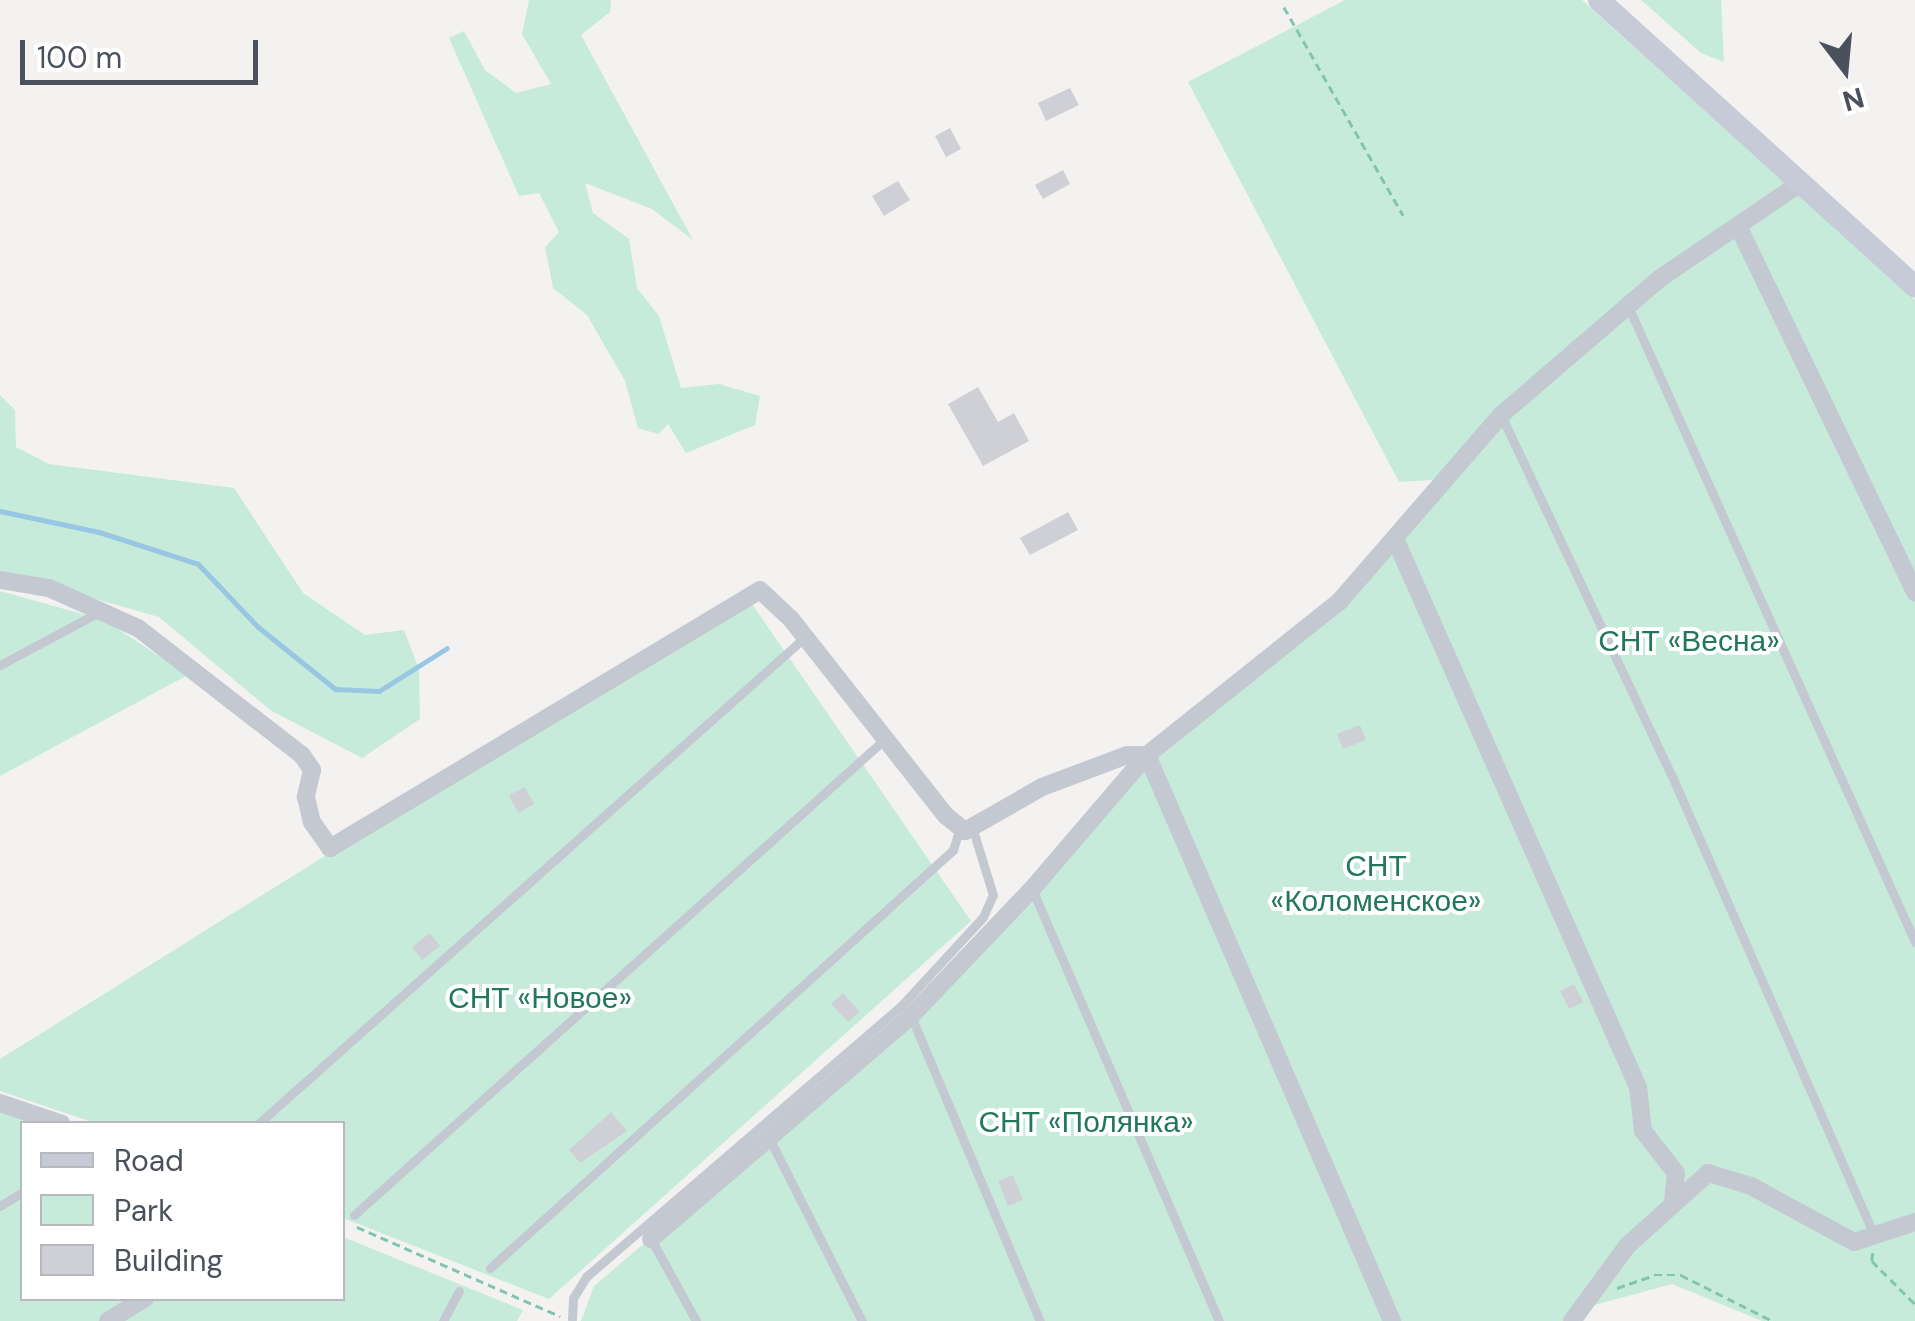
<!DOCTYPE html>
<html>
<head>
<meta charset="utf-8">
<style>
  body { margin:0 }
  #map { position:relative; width:1915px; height:1321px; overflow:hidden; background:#f3f2f1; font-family:"DM Sans",sans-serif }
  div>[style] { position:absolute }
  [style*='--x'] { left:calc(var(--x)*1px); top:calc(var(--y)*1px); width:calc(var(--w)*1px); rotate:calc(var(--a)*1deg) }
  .green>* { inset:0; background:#c6ebdb }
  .stream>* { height:5px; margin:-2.5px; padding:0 2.5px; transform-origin:2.5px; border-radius:2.5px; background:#98c6e3 }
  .building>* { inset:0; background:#cfd0d5 }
  .path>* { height:2.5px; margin-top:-1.25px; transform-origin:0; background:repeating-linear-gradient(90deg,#81c5b0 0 8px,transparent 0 13px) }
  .service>* { height:9px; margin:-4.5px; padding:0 4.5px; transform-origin:4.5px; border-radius:4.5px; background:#c4c9d1 }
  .minor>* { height:18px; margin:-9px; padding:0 9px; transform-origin:9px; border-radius:9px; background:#c4c9d1 }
  .secondary>* { height:22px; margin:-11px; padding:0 11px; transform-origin:11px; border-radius:11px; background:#c6cbd7 }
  span { translate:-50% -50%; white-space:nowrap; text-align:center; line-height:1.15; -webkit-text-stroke:8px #fff; paint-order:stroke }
  .park-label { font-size:30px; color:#23775c }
  .legend { position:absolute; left:20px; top:1121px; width:325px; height:180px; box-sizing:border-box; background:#fff; border:2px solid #b7b9be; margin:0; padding:12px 18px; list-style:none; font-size:30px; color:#4b515c }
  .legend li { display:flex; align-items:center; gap:20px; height:50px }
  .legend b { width:50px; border:2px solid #b7b9be }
  .north { position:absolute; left:1795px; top:20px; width:100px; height:100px; -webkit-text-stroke:8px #fff; paint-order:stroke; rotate:164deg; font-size:28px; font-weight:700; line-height:40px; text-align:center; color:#4b515c }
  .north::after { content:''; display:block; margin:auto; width:35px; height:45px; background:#4b515c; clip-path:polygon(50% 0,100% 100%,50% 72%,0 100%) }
  .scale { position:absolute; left:20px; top:40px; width:238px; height:45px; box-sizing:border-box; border:5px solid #4b515c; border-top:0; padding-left:12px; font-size:30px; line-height:35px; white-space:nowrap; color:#4b515c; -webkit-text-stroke:8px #fff; paint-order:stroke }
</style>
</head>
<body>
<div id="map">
  <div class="green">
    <div style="clip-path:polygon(529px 0,611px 0,610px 12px,581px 35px,693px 240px,652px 209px,585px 183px,593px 213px,629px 239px,637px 288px,659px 316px,681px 388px,719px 384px,760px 396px,755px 425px,686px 453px,668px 424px,658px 434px,638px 428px,625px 381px,587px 315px,553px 288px,545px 247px,559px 232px,539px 193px,519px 196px,449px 38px,464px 31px,485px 70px,516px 93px,551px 84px,522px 34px)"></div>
    <div style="clip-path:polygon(1345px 0,1582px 0,1915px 300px,1915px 1321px,1762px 1321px,1672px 1284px,1580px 1309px,1572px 1321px,581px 1321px,594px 1286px,911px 1016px,1147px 755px,1339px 602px,1446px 479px,1399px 482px,1188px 82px)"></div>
    <div style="clip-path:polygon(1641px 0,1721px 0,1724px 62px,1701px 53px)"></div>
    <div style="clip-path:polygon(0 395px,15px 410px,16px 447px,49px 464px,234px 488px,303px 593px,365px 635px,404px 630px,419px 669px,420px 719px,362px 758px,270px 710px,159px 617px,0 572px)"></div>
    <div style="clip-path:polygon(0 591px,104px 620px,188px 675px,0 776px)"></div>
    <div style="clip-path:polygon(750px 601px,971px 921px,549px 1299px,343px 1218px,342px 1124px,95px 1123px,0 1091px,0 1059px,510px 740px)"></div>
    <div style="clip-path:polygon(0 1112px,37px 1123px,22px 1124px,22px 1298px,342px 1298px,343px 1237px,523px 1310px,517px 1321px,0 1321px)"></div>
  </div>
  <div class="stream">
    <div style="--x:0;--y:511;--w:101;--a:12"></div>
    <div style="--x:99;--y:532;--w:104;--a:17.9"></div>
    <div style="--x:198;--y:564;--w:87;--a:46.4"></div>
    <div style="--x:258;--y:627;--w:99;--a:38.8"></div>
    <div style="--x:335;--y:689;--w:44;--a:2.6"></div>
    <div style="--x:379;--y:691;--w:80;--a:-32.3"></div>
  </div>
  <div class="building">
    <div style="clip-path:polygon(1070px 88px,1079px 105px,1046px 121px,1038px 103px)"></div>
    <div style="clip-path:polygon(950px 128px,961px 149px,946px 157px,935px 136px)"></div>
    <div style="clip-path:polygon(1063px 170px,1070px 184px,1043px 199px,1035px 185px)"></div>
    <div style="clip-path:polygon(898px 181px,910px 200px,884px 216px,872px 196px)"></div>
    <div style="clip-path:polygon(978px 387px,998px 422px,1014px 413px,1029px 441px,983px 466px,948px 404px)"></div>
    <div style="clip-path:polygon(1068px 512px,1078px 530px,1030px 555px,1020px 538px)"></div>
    <div style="clip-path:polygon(1360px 725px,1366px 740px,1343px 749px,1337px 734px)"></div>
    <div style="clip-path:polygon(525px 787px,534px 804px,518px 813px,509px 795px)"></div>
    <div style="clip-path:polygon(430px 933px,440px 946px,422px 960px,412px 947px)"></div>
    <div style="clip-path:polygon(1574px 984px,1583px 1002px,1569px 1009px,1560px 991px)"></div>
    <div style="clip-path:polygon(843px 993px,860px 1012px,848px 1022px,831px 1004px)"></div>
    <div style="clip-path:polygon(611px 1112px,627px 1131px,580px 1163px,569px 1150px)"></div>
    <div style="clip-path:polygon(1013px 1175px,1023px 1200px,1008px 1206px,998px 1181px)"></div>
  </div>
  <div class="path">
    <div style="--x:1284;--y:7;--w:240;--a:60.2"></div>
    <div style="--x:357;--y:1227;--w:222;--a:23.7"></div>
    <div style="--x:1873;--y:1253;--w:8;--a:97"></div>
    <div style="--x:1872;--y:1261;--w:61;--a:45"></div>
    <div style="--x:1617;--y:1288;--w:39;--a:-19"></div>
    <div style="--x:1654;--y:1275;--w:27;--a:0"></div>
    <div style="--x:1681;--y:1275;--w:103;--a:26.6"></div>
  </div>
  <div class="service">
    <div style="--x:1628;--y:306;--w:698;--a:65.71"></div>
    <div style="--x:1501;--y:415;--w:397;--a:64.7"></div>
    <div style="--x:1671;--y:774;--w:504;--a:66.23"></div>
    <div style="--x:0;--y:665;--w:115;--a:-28.1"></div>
    <div style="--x:1032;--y:889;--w:471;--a:66.6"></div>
    <div style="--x:911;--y:1016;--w:331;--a:67.1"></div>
    <div style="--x:258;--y:1124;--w:732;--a:-41.68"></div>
    <div style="--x:769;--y:1138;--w:205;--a:63.1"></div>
    <div style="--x:0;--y:1206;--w:26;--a:-32"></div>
    <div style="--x:354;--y:1215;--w:715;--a:-41.88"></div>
    <div style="--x:651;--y:1239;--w:94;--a:61.2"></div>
    <div style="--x:490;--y:1268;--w:624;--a:-42.08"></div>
    <div style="--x:953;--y:850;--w:21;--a:-73"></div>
    <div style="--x:572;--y:1319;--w:21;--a:-87"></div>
    <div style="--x:573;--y:1298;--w:26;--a:-58"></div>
    <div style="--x:587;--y:1276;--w:413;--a:-40.7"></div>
    <div style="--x:900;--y:1007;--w:122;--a:-47.3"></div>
    <div style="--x:983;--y:917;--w:24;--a:-66"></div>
    <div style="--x:993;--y:895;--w:68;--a:-107.1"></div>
    <div style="--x:443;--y:1321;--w:34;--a:-62"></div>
  </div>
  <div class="minor">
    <div style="--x:1738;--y:226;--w:407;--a:64.2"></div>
    <div style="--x:1396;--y:541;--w:597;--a:66.1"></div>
    <div style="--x:1638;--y:1087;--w:44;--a:83.5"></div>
    <div style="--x:1643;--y:1131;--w:53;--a:51.8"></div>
    <div style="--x:1676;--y:1173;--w:27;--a:96"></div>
    <div style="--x:0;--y:580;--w:50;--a:9.3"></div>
    <div style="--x:49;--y:588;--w:98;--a:24.2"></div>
    <div style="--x:138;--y:628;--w:207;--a:37.8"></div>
    <div style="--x:302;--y:755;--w:18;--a:56"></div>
    <div style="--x:312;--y:770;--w:28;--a:103"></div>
    <div style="--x:306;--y:797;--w:26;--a:77"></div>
    <div style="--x:312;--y:822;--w:32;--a:55"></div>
    <div style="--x:330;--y:848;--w:501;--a:-30.96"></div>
    <div style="--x:760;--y:590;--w:42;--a:43.1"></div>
    <div style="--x:791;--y:619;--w:249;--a:51.8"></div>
    <div style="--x:945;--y:815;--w:26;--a:39"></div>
    <div style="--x:965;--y:831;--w:89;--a:-29.7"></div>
    <div style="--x:1042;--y:787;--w:91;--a:-20.6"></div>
    <div style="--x:1127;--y:755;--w:20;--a:0"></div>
    <div style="--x:1147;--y:755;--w:617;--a:66.59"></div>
    <div style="--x:0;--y:1103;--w:65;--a:18.7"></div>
    <div style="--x:651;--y:1239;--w:343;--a:-40.6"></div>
    <div style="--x:911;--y:1016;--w:175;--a:-46.4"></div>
    <div style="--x:1032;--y:889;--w:177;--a:-49.4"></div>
    <div style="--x:1147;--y:755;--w:246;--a:-38.6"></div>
    <div style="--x:1339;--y:602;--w:247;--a:-49.1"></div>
    <div style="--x:1501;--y:415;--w:208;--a:-40.7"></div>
    <div style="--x:1659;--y:279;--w:162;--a:-34.2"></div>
    <div style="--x:108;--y:1321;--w:44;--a:-31.9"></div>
    <div style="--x:1572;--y:1321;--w:93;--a:-53.7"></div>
    <div style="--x:1627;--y:1246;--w:109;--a:-42"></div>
    <div style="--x:1708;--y:1173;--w:45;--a:16.8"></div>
    <div style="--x:1751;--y:1186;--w:117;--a:28.5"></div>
    <div style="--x:1854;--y:1242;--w:64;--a:-18.2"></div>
  </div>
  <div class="secondary">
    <div style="--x:1599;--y:0;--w:427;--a:42.2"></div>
  </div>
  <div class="park-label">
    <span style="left:1689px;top:641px">СНТ «Весна»</span>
    <span style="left:1376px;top:883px">СНТ<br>«Коломенское»</span>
    <span style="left:540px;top:998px">СНТ «Новое»</span>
    <span style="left:1086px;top:1122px">СНТ «Полянка»</span>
  </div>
  <ul class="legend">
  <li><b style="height:12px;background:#c6cbd7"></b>Road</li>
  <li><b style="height:28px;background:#c6ebdb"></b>Park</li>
  <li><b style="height:28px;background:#cfd0d5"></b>Building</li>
  </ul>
  <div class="north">N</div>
  <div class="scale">100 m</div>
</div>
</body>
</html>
